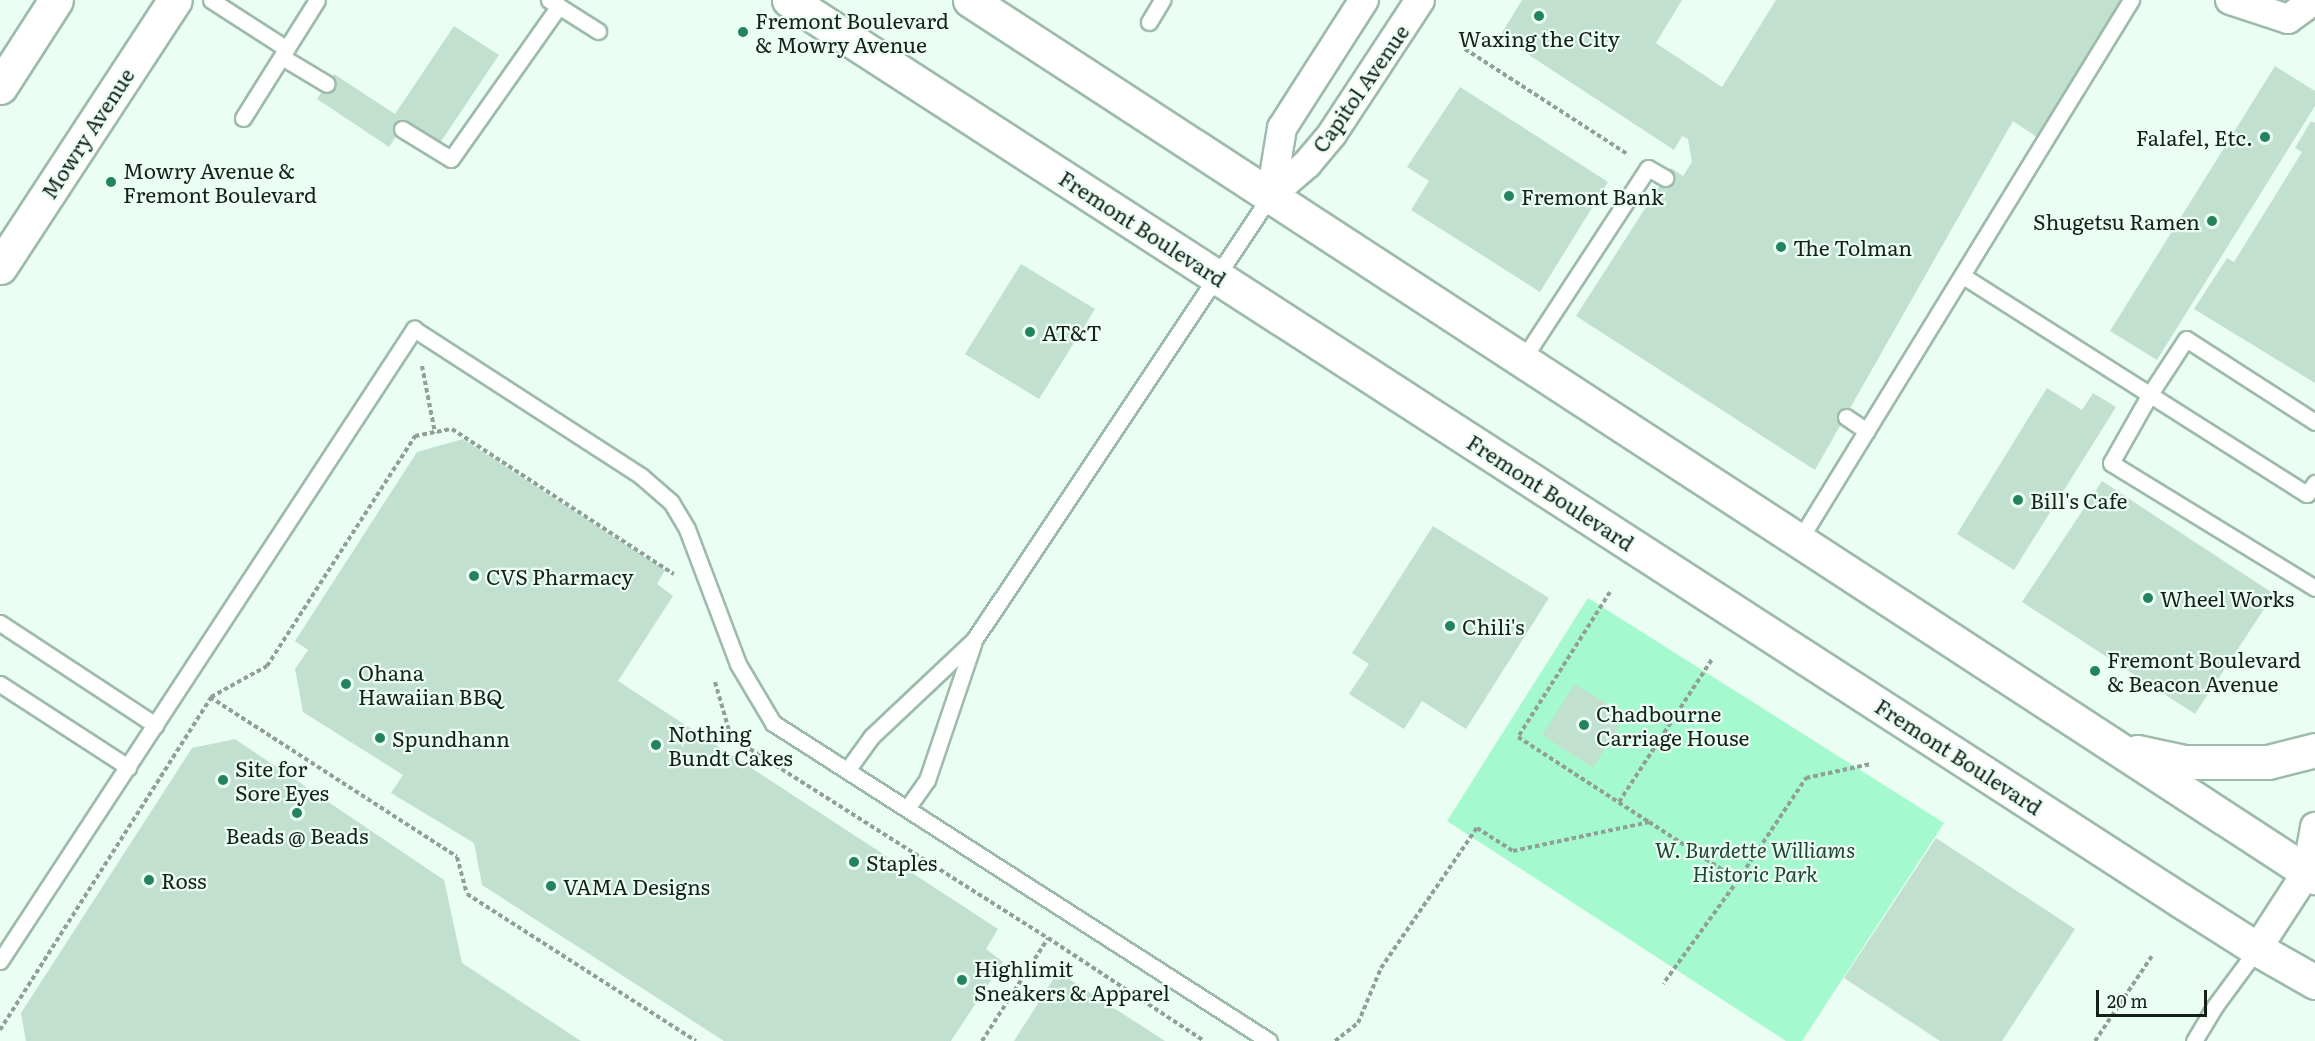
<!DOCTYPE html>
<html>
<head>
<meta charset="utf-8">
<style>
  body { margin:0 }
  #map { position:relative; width:2315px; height:1041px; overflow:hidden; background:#ebfef3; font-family:Literata,serif }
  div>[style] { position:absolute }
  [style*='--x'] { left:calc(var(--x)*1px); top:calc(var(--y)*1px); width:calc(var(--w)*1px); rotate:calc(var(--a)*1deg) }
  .green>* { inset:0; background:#a4face }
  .building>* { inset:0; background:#c1e0cf }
  .path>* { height:4px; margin-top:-2px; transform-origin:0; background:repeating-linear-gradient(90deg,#90a097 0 4.5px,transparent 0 7.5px) }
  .roads { filter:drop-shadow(2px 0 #9dbbaa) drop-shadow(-2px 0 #9dbbaa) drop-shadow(0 2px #9dbbaa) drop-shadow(0 -2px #9dbbaa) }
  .lane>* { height:15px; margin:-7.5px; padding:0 7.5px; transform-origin:7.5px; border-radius:7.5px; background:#fff }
  .street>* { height:28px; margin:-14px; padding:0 14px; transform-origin:14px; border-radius:14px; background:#fff }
  .primary>* { height:33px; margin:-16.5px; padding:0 16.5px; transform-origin:16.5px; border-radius:16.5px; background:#fff }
  .dots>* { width:16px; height:16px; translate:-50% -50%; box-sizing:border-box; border:3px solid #ebfef3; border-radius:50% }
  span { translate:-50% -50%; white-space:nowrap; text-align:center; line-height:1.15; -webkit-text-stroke:4.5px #ebfef3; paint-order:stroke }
  .poi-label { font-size:21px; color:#15201a }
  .left { translate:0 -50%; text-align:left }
  .right { translate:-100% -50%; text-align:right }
  .street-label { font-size:21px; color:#15201a }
  .park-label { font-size:21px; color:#1f4533; font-style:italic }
  .scale { position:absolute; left:2096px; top:990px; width:111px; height:27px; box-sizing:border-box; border:3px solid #15201a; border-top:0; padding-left:8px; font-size:18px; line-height:21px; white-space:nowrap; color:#15201a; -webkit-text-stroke:4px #ebfef3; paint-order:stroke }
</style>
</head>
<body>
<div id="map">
  <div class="green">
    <div style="clip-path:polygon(1588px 598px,1944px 823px,1802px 1041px,1786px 1041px,1447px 821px)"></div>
  </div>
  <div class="building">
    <div style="clip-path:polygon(1522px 0,1682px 0,1656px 43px,1722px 87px,1776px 0,2123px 0,2037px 137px,2013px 121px,1815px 470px,1576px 316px,1671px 168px,1683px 176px,1692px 162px,1688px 139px,1682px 136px,1674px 150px,1500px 36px)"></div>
    <div style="clip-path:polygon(454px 26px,499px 55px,440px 143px,406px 121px,389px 147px,317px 99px,334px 74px,395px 114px)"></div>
    <div style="clip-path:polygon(2275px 66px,2315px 91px,2315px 106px,2157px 360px,2110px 331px)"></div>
    <div style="clip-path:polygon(1460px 87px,1608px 182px,1540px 292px,1411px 210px,1429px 181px,1407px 167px)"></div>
    <div style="clip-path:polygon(2311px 121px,2315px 123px,2315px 383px,2194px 309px,2227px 258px,2234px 262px,2302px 152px,2295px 148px)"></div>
    <div style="clip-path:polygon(1021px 264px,1095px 309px,1039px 399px,965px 354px)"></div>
    <div style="clip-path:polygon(2047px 388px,2082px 410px,2093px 393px,2116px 407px,2014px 570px,1957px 534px)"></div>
    <div style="clip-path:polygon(463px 439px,665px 570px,657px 584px,673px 596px,618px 681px,998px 929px,986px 949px,1003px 962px,951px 1041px,724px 1041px,482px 885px,474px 843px,391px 793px,403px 775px,303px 712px,295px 669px,308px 650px,295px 641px,417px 452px)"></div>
    <div style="clip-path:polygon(2102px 481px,2274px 594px,2195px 714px,2022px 602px)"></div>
    <div style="clip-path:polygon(1433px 526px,1549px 598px,1466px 729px,1422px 701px,1404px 729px,1349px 694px,1369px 664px,1352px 653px)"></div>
    <div style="clip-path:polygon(1575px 684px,1626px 715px,1593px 768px,1542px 735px)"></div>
    <div style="clip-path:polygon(235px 739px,444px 880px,462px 963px,581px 1041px,26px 1041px,21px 1013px,192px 748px)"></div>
    <div style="clip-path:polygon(1936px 838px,2075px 929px,2002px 1041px,1940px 1041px,1844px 978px)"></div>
    <div style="clip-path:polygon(1058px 972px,1165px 1041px,1014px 1041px)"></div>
  </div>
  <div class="path">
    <div style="--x:1465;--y:49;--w:193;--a:32.9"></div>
    <div style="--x:422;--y:366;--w:68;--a:79"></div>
    <div style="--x:1610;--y:592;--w:172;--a:122.4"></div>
    <div style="--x:1518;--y:737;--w:156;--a:33"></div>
    <div style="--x:715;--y:682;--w:57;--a:73.8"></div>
    <div style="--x:731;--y:737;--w:375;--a:32.4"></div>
    <div style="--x:1048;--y:938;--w:187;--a:33.4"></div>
    <div style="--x:210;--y:697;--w:294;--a:32.9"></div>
    <div style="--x:457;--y:857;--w:38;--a:75"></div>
    <div style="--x:467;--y:894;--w:272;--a:32.7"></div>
    <div style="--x:1619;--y:802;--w:172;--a:-56.9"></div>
    <div style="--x:1738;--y:880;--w:123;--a:-56.3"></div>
    <div style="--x:1806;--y:778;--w:66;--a:-12.2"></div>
    <div style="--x:0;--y:1030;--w:394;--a:-57.6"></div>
    <div style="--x:211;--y:697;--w:64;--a:-29"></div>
    <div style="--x:267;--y:666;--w:274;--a:-57.2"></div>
    <div style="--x:415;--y:436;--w:38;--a:-11"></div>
    <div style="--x:452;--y:429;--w:265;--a:33.2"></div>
    <div style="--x:982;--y:1041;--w:122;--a:-57.3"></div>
    <div style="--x:1335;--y:1041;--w:29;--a:-38"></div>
    <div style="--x:1358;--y:1023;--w:60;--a:-67.3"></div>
    <div style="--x:1381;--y:968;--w:170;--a:-55.6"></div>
    <div style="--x:1477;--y:828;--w:43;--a:32.6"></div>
    <div style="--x:1513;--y:851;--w:139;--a:-12"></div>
    <div style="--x:1649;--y:822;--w:106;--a:33.1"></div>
    <div style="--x:1738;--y:880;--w:128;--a:125.8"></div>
    <div style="--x:2095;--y:1041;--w:102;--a:-56.2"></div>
  </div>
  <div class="roads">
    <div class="lane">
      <div style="--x:211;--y:0;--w:90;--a:32.8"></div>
      <div style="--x:549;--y:0;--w:58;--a:32.3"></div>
      <div style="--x:1149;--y:22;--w:26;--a:-59"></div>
      <div style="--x:282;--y:57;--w:52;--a:31"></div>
      <div style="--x:243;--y:118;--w:139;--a:-57.9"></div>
      <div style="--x:402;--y:129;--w:57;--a:31.5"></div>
      <div style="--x:451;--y:159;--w:187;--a:-54.8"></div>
      <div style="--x:1963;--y:276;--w:407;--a:32.4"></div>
      <div style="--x:2307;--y:494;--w:14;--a:-54"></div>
      <div style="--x:1523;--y:359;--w:228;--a:-56.8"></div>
      <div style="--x:1648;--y:168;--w:20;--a:30"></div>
      <div style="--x:1846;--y:417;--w:25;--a:34"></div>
      <div style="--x:2315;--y:422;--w:153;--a:-147.2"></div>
      <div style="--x:2186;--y:339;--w:66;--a:123.2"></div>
      <div style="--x:2150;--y:394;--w:79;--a:119.5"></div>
      <div style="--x:2111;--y:463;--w:239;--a:31.5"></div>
      <div style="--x:1800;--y:539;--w:633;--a:-58.45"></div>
      <div style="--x:0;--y:623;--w:186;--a:33.3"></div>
      <div style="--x:0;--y:684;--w:153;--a:33"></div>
      <div style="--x:848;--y:769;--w:39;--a:-54"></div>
      <div style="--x:871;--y:737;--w:141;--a:-43.3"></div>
      <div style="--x:974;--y:640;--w:535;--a:-56.28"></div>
      <div style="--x:908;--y:807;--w:33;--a:-55"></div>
      <div style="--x:927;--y:780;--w:144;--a:-71.3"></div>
      <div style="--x:0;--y:961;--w:756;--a:-56.77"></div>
      <div style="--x:414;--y:329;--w:270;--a:32.9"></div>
      <div style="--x:641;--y:476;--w:40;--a:41"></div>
      <div style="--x:671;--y:502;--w:31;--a:59"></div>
      <div style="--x:687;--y:529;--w:144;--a:69.3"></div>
      <div style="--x:738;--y:664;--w:69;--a:59.3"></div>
      <div style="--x:773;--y:723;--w:589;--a:32.67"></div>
      <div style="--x:2194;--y:1041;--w:41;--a:-59"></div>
      <div style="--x:2215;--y:1006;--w:71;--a:-53.6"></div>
    </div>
    <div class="street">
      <div style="--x:2230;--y:0;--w:61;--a:18.1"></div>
      <div style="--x:2288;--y:19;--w:32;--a:-36"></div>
      <div style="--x:1271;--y:195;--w:48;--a:-40.7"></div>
      <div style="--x:1307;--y:164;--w:39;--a:-50"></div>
      <div style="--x:1332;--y:134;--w:160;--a:-56.7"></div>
      <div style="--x:1271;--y:195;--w:68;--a:-80.7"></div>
      <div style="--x:1282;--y:128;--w:152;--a:-57.4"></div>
      <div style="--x:2257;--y:949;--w:92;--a:-57"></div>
      <div style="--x:2307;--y:872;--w:46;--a:-79.9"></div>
    </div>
    <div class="primary">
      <div style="--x:789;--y:0;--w:1657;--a:32.9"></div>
      <div style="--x:2180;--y:900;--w:91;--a:32.5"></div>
      <div style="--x:2257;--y:949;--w:67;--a:29.6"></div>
      <div style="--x:970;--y:0;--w:1606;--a:33.11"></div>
      <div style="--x:0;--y:87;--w:103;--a:-57.2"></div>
      <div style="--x:0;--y:267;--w:319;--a:-56.8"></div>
      <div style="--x:2137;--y:752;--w:48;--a:12"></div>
      <div style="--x:2184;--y:762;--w:84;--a:0"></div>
      <div style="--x:2268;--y:762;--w:49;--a:-14.3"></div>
    </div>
  </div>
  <div class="dots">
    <div style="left:1539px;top:16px;background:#23835c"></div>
    <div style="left:743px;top:32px;background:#23835c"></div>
    <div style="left:2265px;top:137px;background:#23835c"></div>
    <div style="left:111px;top:182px;background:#23835c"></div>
    <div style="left:1509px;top:196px;background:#23835c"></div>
    <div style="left:2212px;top:221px;background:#23835c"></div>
    <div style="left:1781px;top:247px;background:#23835c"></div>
    <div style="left:1030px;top:332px;background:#23835c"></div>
    <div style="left:2018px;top:500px;background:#23835c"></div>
    <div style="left:474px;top:576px;background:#23835c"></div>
    <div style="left:2148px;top:598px;background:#23835c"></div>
    <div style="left:1450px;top:626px;background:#23835c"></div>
    <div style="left:2095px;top:671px;background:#23835c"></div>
    <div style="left:346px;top:684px;background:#23835c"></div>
    <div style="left:1584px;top:725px;background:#23835c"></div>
    <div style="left:380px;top:738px;background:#23835c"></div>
    <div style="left:656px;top:745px;background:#23835c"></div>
    <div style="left:223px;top:780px;background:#23835c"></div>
    <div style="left:297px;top:813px;background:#23835c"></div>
    <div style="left:854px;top:862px;background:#23835c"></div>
    <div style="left:149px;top:880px;background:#23835c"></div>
    <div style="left:551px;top:886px;background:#23835c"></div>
    <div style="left:962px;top:980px;background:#23835c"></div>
  </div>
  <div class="poi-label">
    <span class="left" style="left:755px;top:32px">Fremont Boulevard<br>&amp; Mowry Avenue</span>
    <span style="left:1539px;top:38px">Waxing the City</span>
    <span class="right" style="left:2253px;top:137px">Falafel, Etc.</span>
    <span class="left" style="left:123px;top:182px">Mowry Avenue &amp;<br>Fremont Boulevard</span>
    <span class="left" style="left:1521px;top:196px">Fremont Bank</span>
    <span class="right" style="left:2200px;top:221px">Shugetsu Ramen</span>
    <span class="left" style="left:1793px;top:247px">The Tolman</span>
    <span class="left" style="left:1042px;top:332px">AT&amp;T</span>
    <span class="left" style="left:2030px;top:500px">Bill's Cafe</span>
    <span class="left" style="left:486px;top:576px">CVS Pharmacy</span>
    <span class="left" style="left:2160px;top:598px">Wheel Works</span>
    <span class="left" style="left:1462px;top:626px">Chili's</span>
    <span class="left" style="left:2107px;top:671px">Fremont Boulevard<br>&amp; Beacon Avenue</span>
    <span class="left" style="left:358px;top:684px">Ohana<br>Hawaiian BBQ</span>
    <span class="left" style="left:1596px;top:725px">Chadbourne<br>Carriage House</span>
    <span class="left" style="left:668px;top:745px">Nothing<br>Bundt Cakes</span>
    <span class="left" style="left:392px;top:738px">Spundhann</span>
    <span class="left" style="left:235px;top:780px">Site for<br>Sore Eyes</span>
    <span style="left:297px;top:835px">Beads @ Beads</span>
    <span class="left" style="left:866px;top:862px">Staples</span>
    <span class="left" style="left:161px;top:880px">Ross</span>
    <span class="left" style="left:563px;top:886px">VAMA Designs</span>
    <span class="left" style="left:974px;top:980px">Highlimit<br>Sneakers &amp; Apparel</span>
  </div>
  <div class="street-label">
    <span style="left:1360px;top:88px;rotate:-55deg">Capitol Avenue</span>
    <span style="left:87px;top:133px;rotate:-57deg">Mowry Avenue</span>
    <span style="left:1143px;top:228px;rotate:33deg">Fremont Boulevard</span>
    <span style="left:1551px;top:492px;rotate:33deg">Fremont Boulevard</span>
    <span style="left:1959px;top:756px;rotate:33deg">Fremont Boulevard</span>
  </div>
  <div class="park-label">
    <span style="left:1755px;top:861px">W. Burdette Williams<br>Historic Park</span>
  </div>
  <div class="scale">20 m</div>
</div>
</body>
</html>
